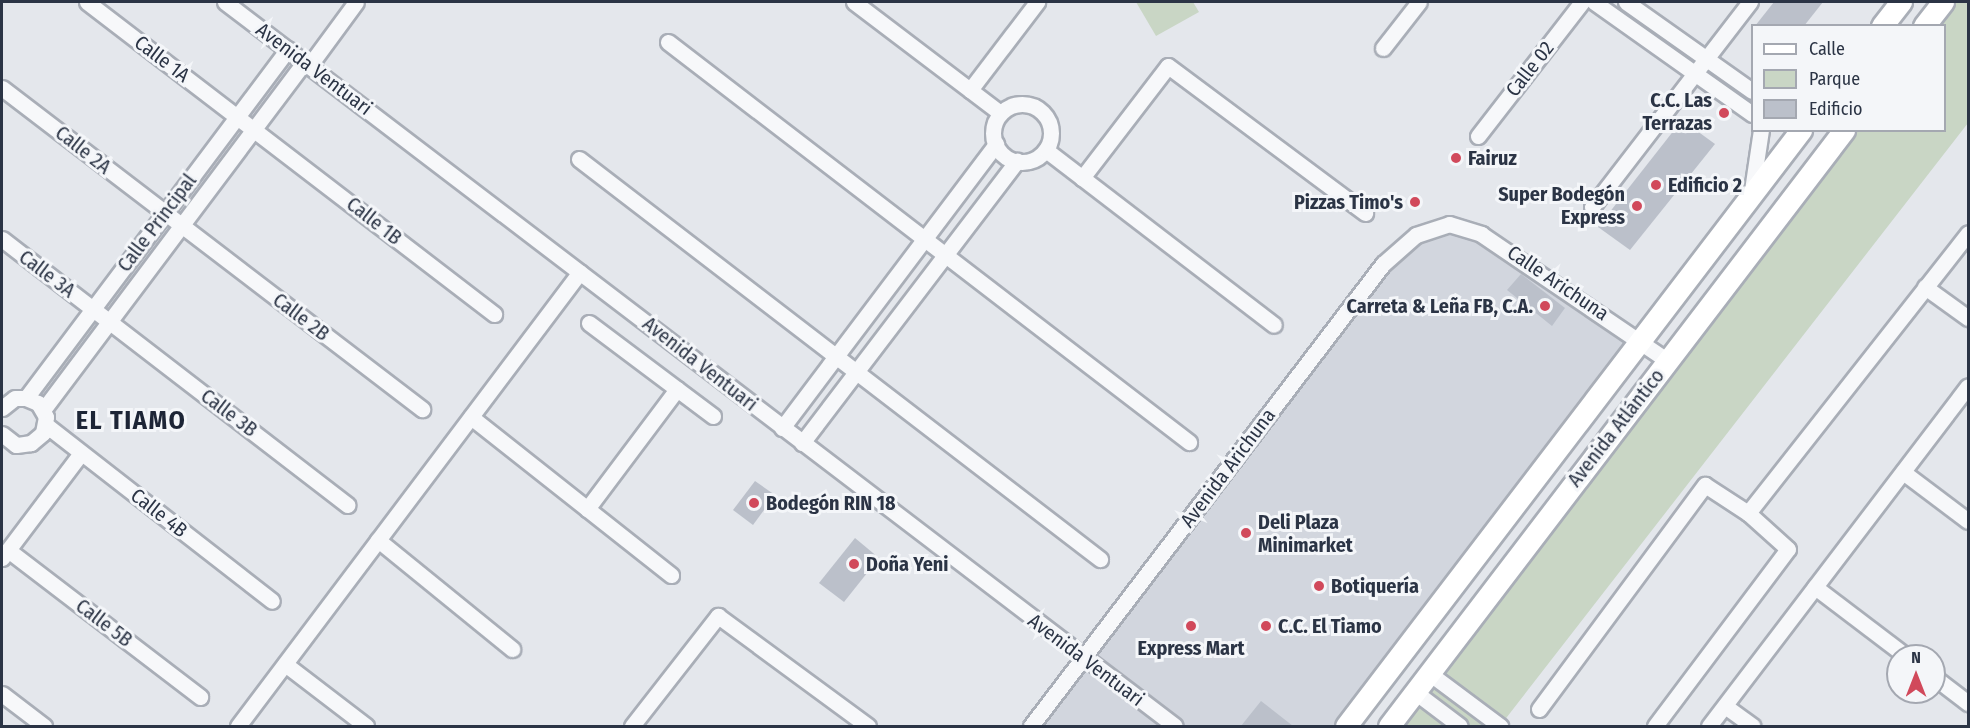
<!DOCTYPE html>
<html>
<head>
<meta charset="utf-8">
<style>
  body { margin:0 }
  #map { position:relative; width:1970px; height:728px; overflow:hidden; background:#e4e7ec; font-family:"Fira Sans Condensed",sans-serif }
  div>[style] { position:absolute }
  [style*='--x'] { left:calc(var(--x)*1px); top:calc(var(--y)*1px); width:calc(var(--w)*1px); rotate:calc(var(--a)*1deg) }
  .built>* { inset:0; background:#d2d6de }
  .green>* { inset:0; background:#c9d6c5 }
  .building>* { inset:0; background:#bbc0ca }
  .roads { filter:drop-shadow(2px 0 #a9aeb7) drop-shadow(-2px 0 #a9aeb7) drop-shadow(0 2px #a9aeb7) drop-shadow(0 -2px #a9aeb7) }
  .minor>* { height:15px; margin:-7.5px; padding:0 7.5px; transform-origin:7.5px; border-radius:7.5px; background:#f7f8fa }
  .minor>.ring { margin:-7.5px; padding:0; box-sizing:content-box; background:none; border:15px solid #f7f8fa; border-radius:50% }
  .secondary>* { height:21px; margin:-10.5px; padding:0 10.5px; transform-origin:10.5px; border-radius:10.5px; background:#fff }
  .dots>* { width:16px; height:16px; translate:-50% -50%; box-sizing:border-box; border:3px solid #f4f6f9; border-radius:50% }
  span { translate:-50% -50%; white-space:nowrap; text-align:center; line-height:1.15; -webkit-text-stroke:6px #f4f6f9; paint-order:stroke }
  .street-label { font-size:20px; color:#2b3445 }
  .poi-label { font-size:20px; color:#2b3445; font-weight:700 }
  .right { translate:-100% -50%; text-align:right }
  .left { translate:0 -50%; text-align:left }
  .district-label { font-size:26px; color:#1d2536; font-weight:700; letter-spacing:1.5px }
  .frame { position:absolute; inset:0; border:3px solid #2b3445; pointer-events:none }
  .legend { position:absolute; left:1751px; top:24px; width:195px; height:108px; box-sizing:border-box; background:#f4f6f9; border:2px solid #a4a8b1; margin:0; padding:8px 10px; list-style:none; font-size:18px; color:#2b3445 }
  .legend li { display:flex; align-items:center; gap:12px; height:30px }
  .legend b { width:30px; border:2px solid #a4a8b1 }
  .north { position:absolute; left:1886px; top:644px; width:60px; height:60px; box-sizing:border-box; background:#f4f6f9; border:2px solid #a4a8b1; border-radius:50%; rotate:0deg; font-size:16px; font-weight:700; line-height:24px; text-align:center; color:#2b3445 }
  .north::after { content:''; display:block; margin:auto; width:21px; height:27px; background:#d1495b; clip-path:polygon(50% 0,100% 100%,50% 72%,0 100%) }
</style>
</head>
<body>
<div id="map">
  <div class="built">
    <div style="clip-path:polygon(1463px 227px,1641px 340px,1346px 726px,1033px 726px,1399px 248px)"></div>
  </div>
  <div class="green">
    <div style="clip-path:polygon(1136px 2px,1193px 2px,1199px 12px,1156px 36px)"></div>
    <div style="clip-path:polygon(1943px 2px,1968px 2px,1968px 123px,1500px 726px,1389px 726px,1844px 131px,1944px 130px,1944px 26px,1924px 25px)"></div>
  </div>
  <div class="building">
    <div style="clip-path:polygon(1774px 2px,1823px 2px,1804px 26px,1755px 26px)"></div>
    <div style="clip-path:polygon(1682px 120px,1715px 144px,1630px 250px,1598px 227px)"></div>
    <div style="clip-path:polygon(1521px 274px,1565px 308px,1552px 326px,1507px 290px)"></div>
    <div style="clip-path:polygon(755px 481px,775px 495px,753px 525px,733px 510px)"></div>
    <div style="clip-path:polygon(855px 538px,879px 558px,844px 602px,819px 583px)"></div>
    <div style="clip-path:polygon(1261px 701px,1293px 726px,1241px 726px)"></div>
  </div>
  <div class="roads">
    <div class="minor">
      <div style="--x:87;--y:2;--w:513;--a:37.47"></div>
      <div style="--x:225;--y:2;--w:1194;--a:37.31"></div>
      <div style="--x:854;--y:2;--w:183;--a:37.2"></div>
      <div style="--x:1594;--y:2;--w:194;--a:35.3"></div>
      <div style="--x:1626;--y:2;--w:154;--a:35.2"></div>
      <div style="--x:668;--y:42;--w:657;--a:37.52"></div>
      <div style="--x:1383;--y:48;--w:58;--a:-52"></div>
      <div style="--x:309;--y:66;--w:79;--a:-53.7"></div>
      <div style="--x:2;--y:88;--w:529;--a:37.39"></div>
      <div style="--x:970;--y:90;--w:111;--a:-52.7"></div>
      <div class="ring" style="left:993px;top:104px;width:43px;height:43px"></div>
      <div style="--x:1478;--y:136;--w:170;--a:-52.2"></div>
      <div style="--x:1046;--y:150;--w:287;--a:37.5"></div>
      <div style="--x:579;--y:159;--w:657;--a:37.52"></div>
      <div style="--x:1082;--y:178;--w:141;--a:-52.5"></div>
      <div style="--x:1168;--y:66;--w:246;--a:36.7"></div>
      <div style="--x:1752;--y:190;--w:61;--a:-81.5"></div>
      <div style="--x:1592;--y:207;--w:259;--a:-52.4"></div>
      <div style="--x:2;--y:239;--w:436;--a:37.6"></div>
      <div style="--x:1925;--y:287;--w:53;--a:35.8"></div>
      <div style="--x:589;--y:323;--w:155;--a:36.9"></div>
      <div style="--x:26;--y:398;--w:436;--a:-53.1"></div>
      <div style="--x:2;--y:408;--w:16;--a:-38"></div>
      <div style="--x:15;--y:398;--w:11;--a:0"></div>
      <div style="--x:26;--y:398;--w:13;--a:23"></div>
      <div style="--x:38;--y:403;--w:16;--a:60"></div>
      <div style="--x:46;--y:417;--w:16;--a:101"></div>
      <div style="--x:43;--y:433;--w:16;--a:140"></div>
      <div style="--x:31;--y:443;--w:15;--a:172"></div>
      <div style="--x:16;--y:445;--w:18;--a:-142"></div>
      <div style="--x:43;--y:410;--w:435;--a:-53.1"></div>
      <div style="--x:471;--y:417;--w:255;--a:38.3"></div>
      <div style="--x:46;--y:425;--w:286;--a:37.9"></div>
      <div style="--x:782;--y:428;--w:356;--a:-53"></div>
      <div style="--x:802;--y:443;--w:355;--a:-52.7"></div>
      <div style="--x:1903;--y:472;--w:81;--a:37"></div>
      <div style="--x:587;--y:509;--w:150;--a:-53.1"></div>
      <div style="--x:378;--y:540;--w:173;--a:39.1"></div>
      <div style="--x:8;--y:550;--w:242;--a:37.4"></div>
      <div style="--x:2;--y:558;--w:131;--a:-53"></div>
      <div style="--x:1815;--y:587;--w:114;--a:37.2"></div>
      <div style="--x:285;--y:664;--w:102;--a:37.4"></div>
      <div style="--x:1429;--y:673;--w:89;--a:36.7"></div>
      <div style="--x:1934;--y:677;--w:43;--a:37.4"></div>
      <div style="--x:1415;--y:692;--w:56;--a:37.1"></div>
      <div style="--x:2;--y:694;--w:53;--a:37.3"></div>
      <div style="--x:1725;--y:706;--w:34;--a:36"></div>
      <div style="--x:1539;--y:709;--w:279;--a:-53.5"></div>
      <div style="--x:1705;--y:485;--w:51;--a:33.1"></div>
      <div style="--x:1748;--y:513;--w:356;--a:-51.8"></div>
      <div style="--x:238;--y:726;--w:568;--a:-53.01"></div>
      <div style="--x:632;--y:726;--w:140;--a:-52"></div>
      <div style="--x:718;--y:616;--w:186;--a:36.3"></div>
      <div style="--x:1031;--y:726;--w:581;--a:-52.7"></div>
      <div style="--x:1383;--y:264;--w:44;--a:-41.3"></div>
      <div style="--x:1416;--y:235;--w:35;--a:-18"></div>
      <div style="--x:1449;--y:224;--w:34;--a:17"></div>
      <div style="--x:1481;--y:234;--w:226;--a:34.2"></div>
      <div style="--x:1655;--y:726;--w:221;--a:-53.1"></div>
      <div style="--x:1788;--y:549;--w:54;--a:-138"></div>
      <div style="--x:1709;--y:726;--w:427;--a:-52.7"></div>
    </div>
    <div class="secondary">
      <div style="--x:1882;--y:26;--w:31;--a:-52"></div>
      <div style="--x:1924;--y:26;--w:31;--a:-52"></div>
      <div style="--x:1346;--y:726;--w:750;--a:-52.64"></div>
      <div style="--x:1389;--y:726;--w:750;--a:-52.64"></div>
    </div>
  </div>
  <div class="dots">
    <div style="left:1724px;top:113px;background:#d1495b"></div>
    <div style="left:1456px;top:158px;background:#d1495b"></div>
    <div style="left:1656px;top:185px;background:#d1495b"></div>
    <div style="left:1415px;top:202px;background:#d1495b"></div>
    <div style="left:1637px;top:206px;background:#d1495b"></div>
    <div style="left:1545px;top:306px;background:#d1495b"></div>
    <div style="left:754px;top:503px;background:#d1495b"></div>
    <div style="left:1246px;top:533px;background:#d1495b"></div>
    <div style="left:854px;top:564px;background:#d1495b"></div>
    <div style="left:1319px;top:586px;background:#d1495b"></div>
    <div style="left:1191px;top:626px;background:#d1495b"></div>
    <div style="left:1266px;top:626px;background:#d1495b"></div>
  </div>
  <div class="street-label">
    <span style="left:162px;top:59px;rotate:37deg">Calle 1A</span>
    <span style="left:314px;top:69px;rotate:37deg">Avenida Ventuari</span>
    <span style="left:1530px;top:69px;rotate:-52deg">Calle 02</span>
    <span style="left:83px;top:150px;rotate:38deg">Calle 2A</span>
    <span style="left:374px;top:221px;rotate:38deg">Calle 1B</span>
    <span style="left:157px;top:223px;rotate:-53deg">Calle Principal</span>
    <span style="left:47px;top:274px;rotate:37deg">Calle 3A</span>
    <span style="left:1558px;top:283px;rotate:34deg">Calle Arichuna</span>
    <span style="left:301px;top:317px;rotate:37deg">Calle 2B</span>
    <span style="left:700px;top:364px;rotate:38deg">Avenida Ventuari</span>
    <span style="left:229px;top:413px;rotate:37deg">Calle 3B</span>
    <span style="left:1616px;top:428px;rotate:-52deg">Avenida Atlántico</span>
    <span style="left:1228px;top:468px;rotate:-53deg">Avenida Arichuna</span>
    <span style="left:159px;top:513px;rotate:38deg">Calle 4B</span>
    <span style="left:104px;top:623px;rotate:37deg">Calle 5B</span>
    <span style="left:1086px;top:660px;rotate:37deg">Avenida Ventuari</span>
  </div>
  <div class="poi-label">
    <span class="right" style="left:1712px;top:112px">C.C. Las<br>Terrazas</span>
    <span class="left" style="left:1468px;top:158px">Fairuz</span>
    <span class="left" style="left:1668px;top:185px">Edificio 2</span>
    <span class="right" style="left:1625px;top:206px">Super Bodegón<br>Express</span>
    <span class="right" style="left:1403px;top:202px">Pizzas Timo's</span>
    <span class="right" style="left:1533px;top:306px">Carreta &amp; Leña FB, C.A.</span>
    <span class="left" style="left:766px;top:503px">Bodegón RIN 18</span>
    <span class="left" style="left:1258px;top:534px">Deli Plaza<br>Minimarket</span>
    <span class="left" style="left:866px;top:564px">Doña Yeni</span>
    <span class="left" style="left:1331px;top:586px">Botiquería</span>
    <span class="left" style="left:1278px;top:626px">C.C. El Tiamo</span>
    <span style="left:1191px;top:648px">Express Mart</span>
  </div>
  <div class="district-label">
    <span style="left:131px;top:421px">EL TIAMO</span>
  </div>
  <div class="frame"></div>
  <ul class="legend">
  <li><b style="height:8px;background:#fff"></b>Calle</li>
  <li><b style="height:16px;background:#c9d6c5"></b>Parque</li>
  <li><b style="height:16px;background:#bbc0ca"></b>Edificio</li>
  </ul>
  <div class="north">N</div>
</div>
</body>
</html>
